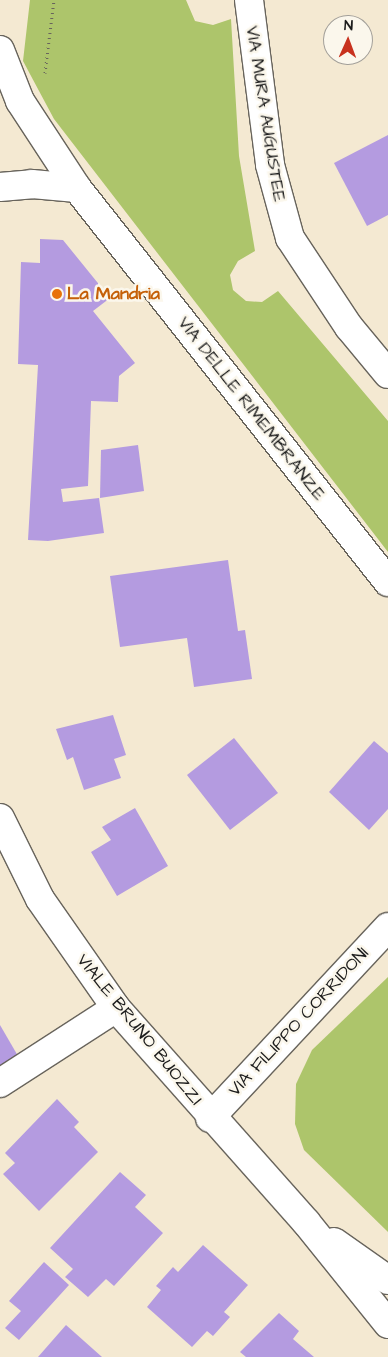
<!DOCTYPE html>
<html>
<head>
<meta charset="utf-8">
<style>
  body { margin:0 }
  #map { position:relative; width:388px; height:1357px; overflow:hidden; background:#f4e9d2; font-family:"Architects Daughter",sans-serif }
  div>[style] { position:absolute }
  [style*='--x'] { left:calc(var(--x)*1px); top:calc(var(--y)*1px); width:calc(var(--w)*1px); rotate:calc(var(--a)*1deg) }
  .green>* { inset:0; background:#adc56b }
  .building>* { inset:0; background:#b49be0 }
  .path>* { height:3px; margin-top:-1.5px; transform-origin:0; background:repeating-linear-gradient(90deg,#68645c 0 1px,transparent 0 5px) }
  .roads { filter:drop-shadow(1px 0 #68645c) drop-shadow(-1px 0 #68645c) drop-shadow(0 1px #68645c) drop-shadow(0 -1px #68645c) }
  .minor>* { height:28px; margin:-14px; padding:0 14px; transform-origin:14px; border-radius:14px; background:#fff }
  .major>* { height:28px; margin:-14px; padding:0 14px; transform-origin:14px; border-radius:14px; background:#fff }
  .dots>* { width:14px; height:14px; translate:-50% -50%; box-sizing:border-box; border:2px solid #fbf7ec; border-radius:50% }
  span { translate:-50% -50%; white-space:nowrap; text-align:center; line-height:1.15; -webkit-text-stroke:5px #fbf7ec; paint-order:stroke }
  .street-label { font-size:18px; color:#1c1c1c }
  .food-label { font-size:18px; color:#c56008; font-weight:700 }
  .left { translate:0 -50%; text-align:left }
  .north { position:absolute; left:323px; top:15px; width:50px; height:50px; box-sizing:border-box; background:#fbf7ec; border:1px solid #a29f99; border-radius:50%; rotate:2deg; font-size:14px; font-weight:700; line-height:20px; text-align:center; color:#1c1c1c }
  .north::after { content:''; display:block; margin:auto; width:18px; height:22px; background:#c8321e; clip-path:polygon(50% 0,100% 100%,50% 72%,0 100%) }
</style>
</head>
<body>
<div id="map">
  <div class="green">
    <div style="clip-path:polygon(30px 0,186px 0,195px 21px,213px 25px,231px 19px,239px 156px,255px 251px,238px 261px,230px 275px,233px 290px,246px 301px,262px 302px,278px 291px,388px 421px,388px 552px,54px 119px,23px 61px)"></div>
    <div style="clip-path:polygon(388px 977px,388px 1232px,304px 1150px,295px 1124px,296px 1084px,312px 1050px)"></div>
  </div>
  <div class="building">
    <div style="clip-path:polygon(388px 135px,388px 215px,367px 226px,334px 163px)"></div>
    <div style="clip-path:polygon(40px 239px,63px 240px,110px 298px,93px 311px,135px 363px,119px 376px,118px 402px,91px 401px,88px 486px,61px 489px,63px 502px,99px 498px,104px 533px,48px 541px,28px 540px,38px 365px,18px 364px,21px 262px,40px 263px)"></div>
    <div style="clip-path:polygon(138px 445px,144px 491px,100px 498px,101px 450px)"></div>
    <div style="clip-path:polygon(228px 560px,238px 631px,245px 630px,252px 679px,194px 687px,187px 638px,120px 647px,110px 576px)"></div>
    <div style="clip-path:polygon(113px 715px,126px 755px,114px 759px,121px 778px,84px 790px,73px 757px,67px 760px,56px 729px)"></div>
    <div style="clip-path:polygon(234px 738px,278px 793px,230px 830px,187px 775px)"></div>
    <div style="clip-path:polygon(374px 741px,388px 753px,388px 809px,369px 830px,329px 792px)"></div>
    <div style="clip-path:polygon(135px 808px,168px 866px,117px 896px,91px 852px,111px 840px,102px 827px)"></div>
    <div style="clip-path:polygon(0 1025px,18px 1056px,0 1066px)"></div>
    <div style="clip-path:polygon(57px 1099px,79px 1122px,74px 1127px,98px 1152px,39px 1211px,3px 1174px,15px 1163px,5px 1153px)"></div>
    <div style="clip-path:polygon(120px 1172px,146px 1195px,135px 1207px,163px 1233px,114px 1286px,106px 1279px,88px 1297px,65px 1277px,73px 1269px,50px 1248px)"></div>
    <div style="clip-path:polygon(203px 1245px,248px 1285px,224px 1312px,230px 1317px,213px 1336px,207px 1331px,192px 1347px,147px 1307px,161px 1290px,156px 1286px,173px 1267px,178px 1272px)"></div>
    <div style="clip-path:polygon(44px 1262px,69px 1285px,19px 1340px,5px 1328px,21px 1311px,9px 1301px)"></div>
    <div style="clip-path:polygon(279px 1313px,299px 1331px,293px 1339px,314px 1357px,246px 1357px,240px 1352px)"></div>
    <div style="clip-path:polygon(66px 1325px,102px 1357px,38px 1357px)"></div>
  </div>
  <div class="path">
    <div style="--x:45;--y:73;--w:74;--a:-83"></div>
  </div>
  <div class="roads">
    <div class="minor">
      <div style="--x:249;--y:0;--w:166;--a:82.7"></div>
      <div style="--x:270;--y:165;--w:76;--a:74.7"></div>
      <div style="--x:290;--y:238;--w:107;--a:56.5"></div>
      <div style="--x:349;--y:327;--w:61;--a:50.3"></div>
      <div style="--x:0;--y:50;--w:55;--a:68.6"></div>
      <div style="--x:20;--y:101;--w:104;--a:56.8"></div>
      <div style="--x:77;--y:188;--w:502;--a:51.71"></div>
      <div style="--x:0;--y:187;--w:32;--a:-5"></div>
      <div style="--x:32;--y:184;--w:45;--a:5.1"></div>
      <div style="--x:0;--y:1083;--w:138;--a:-32.9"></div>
      <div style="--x:210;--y:1118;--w:261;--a:-47"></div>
    </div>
    <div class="major">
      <div style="--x:0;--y:818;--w:90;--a:63.7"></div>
      <div style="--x:40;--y:899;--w:133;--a:55.1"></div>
      <div style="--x:116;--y:1008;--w:286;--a:48.4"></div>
      <div style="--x:306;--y:1222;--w:131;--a:51.2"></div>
      <div style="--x:334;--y:1242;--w:66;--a:35.1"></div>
    </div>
  </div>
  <div class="dots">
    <div style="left:57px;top:294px;background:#e8710a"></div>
  </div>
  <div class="street-label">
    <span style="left:265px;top:114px;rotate:81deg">VIA MURA AUGUSTEE</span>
    <span style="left:251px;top:409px;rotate:52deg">VIA DELLE RIMEMBRANZE</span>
    <span style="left:299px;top:1022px;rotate:-47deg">VIA FILIPPO CORRIDONI</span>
    <span style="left:139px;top:1030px;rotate:51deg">VIALE BRUNO BUOZZI</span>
  </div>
  <div class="food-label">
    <span class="left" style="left:67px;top:294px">La Mandria</span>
  </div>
  <div class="north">N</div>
</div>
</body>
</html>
